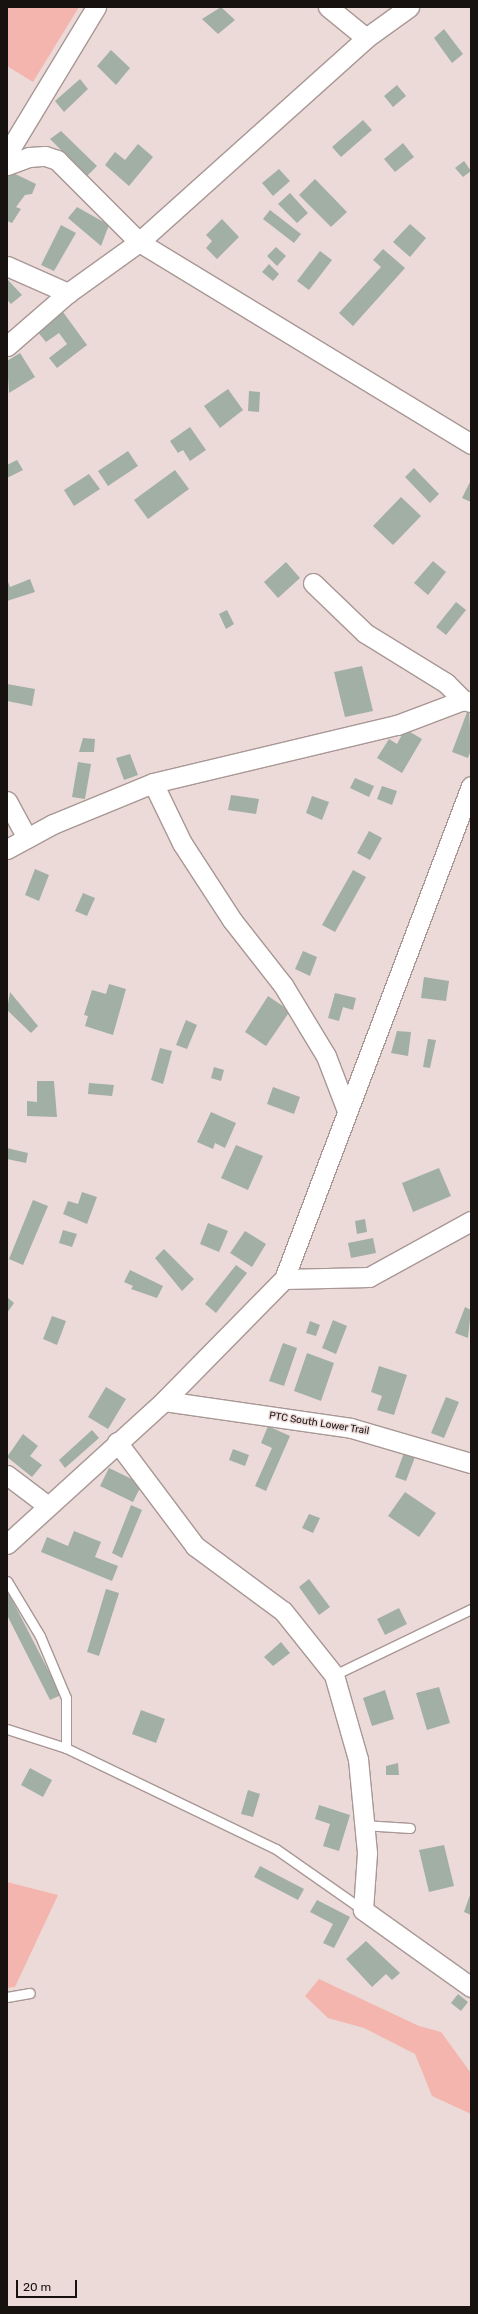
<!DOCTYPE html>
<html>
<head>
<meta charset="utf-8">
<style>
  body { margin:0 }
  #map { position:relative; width:478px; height:2314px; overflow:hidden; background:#ecdad8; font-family:Rubik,sans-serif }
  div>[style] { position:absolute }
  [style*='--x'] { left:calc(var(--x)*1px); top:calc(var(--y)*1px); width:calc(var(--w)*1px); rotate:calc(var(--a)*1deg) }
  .green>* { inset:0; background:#f4b5ae }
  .building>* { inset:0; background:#a1afa5 }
  .roads { filter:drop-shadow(1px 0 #a89795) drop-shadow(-1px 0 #a89795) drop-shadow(0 1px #a89795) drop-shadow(0 -1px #a89795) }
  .service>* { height:9px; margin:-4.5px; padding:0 4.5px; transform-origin:4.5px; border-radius:4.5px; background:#fff }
  .minor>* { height:19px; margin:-9.5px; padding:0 9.5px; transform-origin:9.5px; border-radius:9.5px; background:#fff }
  span { translate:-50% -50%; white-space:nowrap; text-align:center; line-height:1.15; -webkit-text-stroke:3px #ecdad8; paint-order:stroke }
  .street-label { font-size:10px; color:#171110 }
  .frame { position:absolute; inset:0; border:8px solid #171110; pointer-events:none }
  .scale { position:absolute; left:16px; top:2280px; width:61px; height:18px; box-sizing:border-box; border:2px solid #171110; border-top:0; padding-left:5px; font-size:12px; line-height:14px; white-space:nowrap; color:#171110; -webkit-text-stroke:3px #ecdad8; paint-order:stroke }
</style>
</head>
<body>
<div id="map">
  <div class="green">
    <div style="clip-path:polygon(7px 7px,79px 7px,33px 82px,7px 66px)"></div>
    <div style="clip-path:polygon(7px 1882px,58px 1895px,15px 1987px,7px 1988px)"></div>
    <div style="clip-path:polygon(319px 1979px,419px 2026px,441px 2032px,471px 2073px,471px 2114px,432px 2096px,415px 2054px,364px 2028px,328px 2018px,305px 1996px)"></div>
  </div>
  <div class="building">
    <div style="clip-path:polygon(221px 7px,235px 20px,218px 34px,202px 19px)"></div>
    <div style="clip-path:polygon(444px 29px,463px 54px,452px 63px,434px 38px)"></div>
    <div style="clip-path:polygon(111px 50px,130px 68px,116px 85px,97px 66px)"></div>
    <div style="clip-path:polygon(80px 79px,88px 89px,64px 112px,55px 101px)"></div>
    <div style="clip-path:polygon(397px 85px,406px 96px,393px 107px,384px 96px)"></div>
    <div style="clip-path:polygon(363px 120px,372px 130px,341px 157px,332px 147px)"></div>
    <div style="clip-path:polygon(61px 131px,97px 166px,87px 176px,50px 139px)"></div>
    <div style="clip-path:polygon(403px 143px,414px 157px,395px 172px,384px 159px)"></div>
    <div style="clip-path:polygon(138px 144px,153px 157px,129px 186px,105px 165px,115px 152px,125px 160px)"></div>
    <div style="clip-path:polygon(464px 161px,471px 171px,463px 177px,455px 168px)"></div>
    <div style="clip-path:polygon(279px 169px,290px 181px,273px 196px,262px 183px)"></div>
    <div style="clip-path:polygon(7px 170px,36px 184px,32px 194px,25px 195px,16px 207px,21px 209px,12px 223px,7px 221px)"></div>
    <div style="clip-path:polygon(315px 179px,347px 212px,331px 227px,299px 195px)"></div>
    <div style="clip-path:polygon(290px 193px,308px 213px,297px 223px,278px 204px)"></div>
    <div style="clip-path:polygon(77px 207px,109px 225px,101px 246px,68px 218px)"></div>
    <div style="clip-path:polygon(270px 210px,301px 234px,294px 243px,263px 219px)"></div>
    <div style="clip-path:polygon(222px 219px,239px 237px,217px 259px,206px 248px,212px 241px,206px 235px)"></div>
    <div style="clip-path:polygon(410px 224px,426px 238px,410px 257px,393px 242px)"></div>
    <div style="clip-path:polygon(61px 225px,76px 233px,54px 271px,41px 265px)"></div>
    <div style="clip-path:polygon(276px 247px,286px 256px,277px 266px,267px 256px)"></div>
    <div style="clip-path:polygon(383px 249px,405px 268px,353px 326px,339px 313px,381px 267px,373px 260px)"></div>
    <div style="clip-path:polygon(320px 251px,332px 260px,309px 290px,297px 281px)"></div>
    <div style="clip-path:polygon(269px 264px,279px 274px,273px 281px,262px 272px)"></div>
    <div style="clip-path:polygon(7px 279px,22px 295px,11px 304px,7px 300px)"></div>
    <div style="clip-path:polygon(63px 312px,87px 345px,57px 368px,49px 358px,67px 344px,59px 333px,46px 342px,37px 331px)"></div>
    <div style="clip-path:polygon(20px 353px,35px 377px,9px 393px,7px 361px)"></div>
    <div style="clip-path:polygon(228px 389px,243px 410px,220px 428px,204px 406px)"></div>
    <div style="clip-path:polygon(249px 391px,260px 392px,259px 412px,248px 411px)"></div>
    <div style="clip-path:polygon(190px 427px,206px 450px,190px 461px,183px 450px,178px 453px,170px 441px)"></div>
    <div style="clip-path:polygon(128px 451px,138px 466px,108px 486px,98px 471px)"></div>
    <div style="clip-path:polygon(17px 460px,23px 470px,7px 478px,7px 465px)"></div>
    <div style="clip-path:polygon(414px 468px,439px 494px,430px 503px,405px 477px)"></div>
    <div style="clip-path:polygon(175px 470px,189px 489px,148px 519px,134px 500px)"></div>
    <div style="clip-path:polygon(89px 474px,100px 489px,74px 506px,64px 490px)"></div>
    <div style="clip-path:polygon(471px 480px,471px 502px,462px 498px)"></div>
    <div style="clip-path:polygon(401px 497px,421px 516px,393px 545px,373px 526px)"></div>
    <div style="clip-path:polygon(433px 561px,446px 572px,428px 595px,414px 583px)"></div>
    <div style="clip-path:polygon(286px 562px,300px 578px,278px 598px,264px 582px)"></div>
    <div style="clip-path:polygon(7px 579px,10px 587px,30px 579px,35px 592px,7px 601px)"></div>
    <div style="clip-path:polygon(456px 602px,466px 610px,446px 635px,436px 627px)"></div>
    <div style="clip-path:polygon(227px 610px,234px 624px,226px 629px,219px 614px)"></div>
    <div style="clip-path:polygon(362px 666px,373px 711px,345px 717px,334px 672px)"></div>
    <div style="clip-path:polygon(7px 684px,35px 689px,32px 706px,7px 701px)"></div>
    <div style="clip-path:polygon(469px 707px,471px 750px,468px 758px,452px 752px)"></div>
    <div style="clip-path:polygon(405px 729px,422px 739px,402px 773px,377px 758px,389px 739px,397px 744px)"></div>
    <div style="clip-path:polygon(83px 738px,95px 739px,94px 752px,79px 752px)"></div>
    <div style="clip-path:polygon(130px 754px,138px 775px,124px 780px,116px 758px)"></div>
    <div style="clip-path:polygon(78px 762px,91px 764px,85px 799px,72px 797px)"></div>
    <div style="clip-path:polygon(355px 778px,374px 786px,369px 797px,350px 788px)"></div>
    <div style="clip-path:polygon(382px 786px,397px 791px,392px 805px,377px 799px)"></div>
    <div style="clip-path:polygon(231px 795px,259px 799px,256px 814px,228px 810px)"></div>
    <div style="clip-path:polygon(312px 796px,329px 802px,322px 820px,306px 813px)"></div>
    <div style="clip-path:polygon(369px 831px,382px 838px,370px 860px,357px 853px)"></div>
    <div style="clip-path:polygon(35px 869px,49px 875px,39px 901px,25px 895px)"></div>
    <div style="clip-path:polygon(353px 870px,366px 877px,335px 932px,322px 925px)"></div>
    <div style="clip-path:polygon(83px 893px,95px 898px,87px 916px,75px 911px)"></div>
    <div style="clip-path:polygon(303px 951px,317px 957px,310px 976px,295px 969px)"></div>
    <div style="clip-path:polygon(424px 977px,449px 981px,446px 1001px,421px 998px)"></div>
    <div style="clip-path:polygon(109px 984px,126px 989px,113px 1035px,85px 1026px,88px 1016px,84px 1015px,92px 990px,106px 994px)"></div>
    <div style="clip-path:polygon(10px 992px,38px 1026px,31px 1033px,7px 1010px)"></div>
    <div style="clip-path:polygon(335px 993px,356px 998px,353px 1010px,343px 1007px,339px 1021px,328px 1018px)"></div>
    <div style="clip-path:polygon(268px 996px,290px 1011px,266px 1046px,245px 1032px)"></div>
    <div style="clip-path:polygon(186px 1020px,197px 1025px,187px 1049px,176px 1045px)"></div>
    <div style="clip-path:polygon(397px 1031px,411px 1032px,408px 1056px,391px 1053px)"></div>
    <div style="clip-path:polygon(428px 1039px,436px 1040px,430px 1068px,423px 1067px)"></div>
    <div style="clip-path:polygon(160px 1048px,172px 1051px,163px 1084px,151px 1080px)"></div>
    <div style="clip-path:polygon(214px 1067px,224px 1070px,221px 1081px,211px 1078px)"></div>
    <div style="clip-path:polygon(37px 1081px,54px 1081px,57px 1117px,27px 1116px,27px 1101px,37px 1102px)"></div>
    <div style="clip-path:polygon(89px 1083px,114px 1085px,112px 1096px,88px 1094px)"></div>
    <div style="clip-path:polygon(273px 1087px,300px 1097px,294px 1114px,267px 1104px)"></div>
    <div style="clip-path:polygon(211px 1112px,236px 1123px,225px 1148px,215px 1143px,213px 1149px,197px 1142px)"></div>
    <div style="clip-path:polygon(236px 1145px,263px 1156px,248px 1190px,221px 1178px)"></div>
    <div style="clip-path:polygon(7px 1148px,28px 1153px,26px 1163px,7px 1159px)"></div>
    <div style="clip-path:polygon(439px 1168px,451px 1196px,413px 1212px,402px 1183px)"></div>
    <div style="clip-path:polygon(82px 1192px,97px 1197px,87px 1224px,63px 1214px,68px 1201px,78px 1204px)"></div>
    <div style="clip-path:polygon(33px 1200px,48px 1206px,23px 1265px,9px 1259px)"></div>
    <div style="clip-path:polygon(365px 1219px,367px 1232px,357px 1234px,355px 1221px)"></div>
    <div style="clip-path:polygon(208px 1223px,228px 1231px,219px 1252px,200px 1244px)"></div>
    <div style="clip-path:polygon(63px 1230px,77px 1234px,72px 1247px,59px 1243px)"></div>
    <div style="clip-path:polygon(245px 1231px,266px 1244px,252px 1267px,230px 1253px)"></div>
    <div style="clip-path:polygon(373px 1238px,376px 1253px,351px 1258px,348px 1243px)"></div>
    <div style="clip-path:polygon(164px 1249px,194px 1279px,182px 1291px,155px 1258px)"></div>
    <div style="clip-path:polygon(236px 1265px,247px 1273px,216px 1313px,205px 1304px)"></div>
    <div style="clip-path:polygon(130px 1270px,163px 1286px,157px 1298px,131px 1289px,133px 1286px,124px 1282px)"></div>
    <div style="clip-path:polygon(7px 1297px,14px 1303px,7px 1313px)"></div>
    <div style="clip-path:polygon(465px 1307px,471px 1310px,468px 1338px,455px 1333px)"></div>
    <div style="clip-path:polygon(52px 1316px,66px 1321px,57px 1345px,43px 1339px)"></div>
    <div style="clip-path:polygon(333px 1320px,347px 1326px,336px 1354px,322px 1348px)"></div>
    <div style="clip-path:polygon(310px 1321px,320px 1325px,316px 1336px,306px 1333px)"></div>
    <div style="clip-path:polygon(283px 1343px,297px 1348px,284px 1386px,269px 1381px)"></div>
    <div style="clip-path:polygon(307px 1353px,334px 1363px,321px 1401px,294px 1391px)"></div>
    <div style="clip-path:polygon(379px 1366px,407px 1375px,394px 1415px,377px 1410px,382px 1396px,371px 1392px)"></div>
    <div style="clip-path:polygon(106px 1387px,126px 1399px,108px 1429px,88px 1417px)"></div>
    <div style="clip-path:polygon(446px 1397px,459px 1402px,444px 1438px,431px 1433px)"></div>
    <div style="clip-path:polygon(268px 1426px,290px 1436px,266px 1491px,255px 1486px,272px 1448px,261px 1443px)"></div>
    <div style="clip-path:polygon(92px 1430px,99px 1438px,65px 1468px,59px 1460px)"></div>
    <div style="clip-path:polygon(23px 1434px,38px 1446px,30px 1456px,42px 1465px,32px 1477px,7px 1457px)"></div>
    <div style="clip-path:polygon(233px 1449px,249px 1455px,245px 1466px,229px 1460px)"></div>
    <div style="clip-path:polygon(404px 1453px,415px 1457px,406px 1481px,395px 1477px)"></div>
    <div style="clip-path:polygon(109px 1468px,142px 1484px,133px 1502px,100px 1486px)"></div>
    <div style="clip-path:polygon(405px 1492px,436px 1513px,419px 1537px,388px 1516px)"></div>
    <div style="clip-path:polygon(131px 1505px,142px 1510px,122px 1558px,112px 1553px)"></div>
    <div style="clip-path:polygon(309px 1514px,320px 1518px,313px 1533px,302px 1528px)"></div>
    <div style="clip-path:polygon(74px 1531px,101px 1542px,95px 1557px,118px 1566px,112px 1581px,41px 1552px,47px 1537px,68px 1546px)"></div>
    <div style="clip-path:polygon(309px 1579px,330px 1607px,319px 1615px,299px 1587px)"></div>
    <div style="clip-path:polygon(106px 1589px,119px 1593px,99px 1656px,87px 1652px)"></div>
    <div style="clip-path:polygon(7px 1590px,61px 1695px,50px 1700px,7px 1615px)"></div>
    <div style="clip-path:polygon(399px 1608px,407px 1624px,385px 1635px,377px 1619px)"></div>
    <div style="clip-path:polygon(281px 1642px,290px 1653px,273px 1666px,264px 1657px)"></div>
    <div style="clip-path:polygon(439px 1687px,450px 1723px,427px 1730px,416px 1693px)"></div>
    <div style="clip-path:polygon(385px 1690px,394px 1719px,372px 1726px,363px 1698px)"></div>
    <div style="clip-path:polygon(141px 1710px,165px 1719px,156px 1743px,132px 1734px)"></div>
    <div style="clip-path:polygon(398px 1763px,399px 1775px,386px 1775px,386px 1766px)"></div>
    <div style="clip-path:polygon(30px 1768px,52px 1780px,43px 1797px,21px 1785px)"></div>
    <div style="clip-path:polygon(248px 1790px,260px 1794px,253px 1817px,241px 1814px)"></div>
    <div style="clip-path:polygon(319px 1805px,350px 1815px,339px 1851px,323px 1846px,330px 1824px,315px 1819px)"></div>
    <div style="clip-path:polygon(444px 1845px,454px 1886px,429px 1892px,419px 1850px)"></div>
    <div style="clip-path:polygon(260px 1866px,304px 1889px,298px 1900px,254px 1877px)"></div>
    <div style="clip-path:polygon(471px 1892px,471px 1915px,464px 1912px)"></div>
    <div style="clip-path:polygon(317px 1900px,350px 1917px,334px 1948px,323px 1943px,333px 1924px,310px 1912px)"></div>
    <div style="clip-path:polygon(366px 1941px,400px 1973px,392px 1980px,386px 1974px,372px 1987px,346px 1959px)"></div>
    <div style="clip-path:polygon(458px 1994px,468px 2002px,461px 2011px,451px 2003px)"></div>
  </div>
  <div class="roads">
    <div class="service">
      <div style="--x:7;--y:1581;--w:64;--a:59"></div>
      <div style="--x:40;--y:1636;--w:67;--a:67.2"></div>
      <div style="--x:66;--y:1698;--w:50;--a:90"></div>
      <div style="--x:66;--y:1748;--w:233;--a:25.7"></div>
      <div style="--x:276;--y:1849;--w:106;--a:35"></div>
      <div style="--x:334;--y:1675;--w:152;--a:-25.7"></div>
      <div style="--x:7;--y:1729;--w:62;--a:17.9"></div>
      <div style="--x:363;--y:1825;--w:47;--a:3.7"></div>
      <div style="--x:7;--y:1997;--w:23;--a:-10"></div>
    </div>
    <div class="minor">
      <div style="--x:328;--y:7;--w:49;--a:39.2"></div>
      <div style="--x:7;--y:154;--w:172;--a:-58.8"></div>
      <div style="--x:7;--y:165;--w:23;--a:-20"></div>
      <div style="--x:29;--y:157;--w:16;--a:-4"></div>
      <div style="--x:45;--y:156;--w:13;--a:18"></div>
      <div style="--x:57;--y:160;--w:116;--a:45"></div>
      <div style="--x:139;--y:242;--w:389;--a:31.3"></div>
      <div style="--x:7;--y:266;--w:67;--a:23.9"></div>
      <div style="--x:7;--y:346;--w:81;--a:-41"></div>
      <div style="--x:68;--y:293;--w:87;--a:-35.7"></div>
      <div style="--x:139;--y:242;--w:305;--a:-41.9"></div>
      <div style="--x:366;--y:38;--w:53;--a:-35.8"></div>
      <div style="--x:313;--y:583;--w:72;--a:43.9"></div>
      <div style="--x:365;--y:633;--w:95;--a:31.7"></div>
      <div style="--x:446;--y:683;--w:24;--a:45"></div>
      <div style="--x:153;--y:783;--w:67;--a:64.2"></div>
      <div style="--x:182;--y:843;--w:92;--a:57"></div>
      <div style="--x:232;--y:920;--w:83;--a:51.9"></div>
      <div style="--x:283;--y:985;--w:83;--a:58.8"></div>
      <div style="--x:326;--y:1056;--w:56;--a:69"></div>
      <div style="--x:7;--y:801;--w:42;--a:61.6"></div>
      <div style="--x:7;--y:849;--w:52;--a:-28.5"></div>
      <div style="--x:53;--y:824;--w:108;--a:-22.3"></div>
      <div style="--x:153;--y:783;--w:251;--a:-13.4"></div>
      <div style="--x:397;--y:725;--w:71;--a:-20.7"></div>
      <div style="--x:463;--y:700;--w:8;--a:14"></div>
      <div style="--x:284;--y:1279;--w:85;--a:-1.3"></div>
      <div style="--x:369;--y:1277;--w:116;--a:-28.8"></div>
      <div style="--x:164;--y:1401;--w:189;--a:8.2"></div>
      <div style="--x:351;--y:1428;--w:125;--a:16.3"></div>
      <div style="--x:117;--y:1442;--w:130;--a:53.1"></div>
      <div style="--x:195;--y:1546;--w:109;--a:36.5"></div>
      <div style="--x:283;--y:1611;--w:82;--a:51.4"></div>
      <div style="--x:334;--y:1675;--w:87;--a:74.1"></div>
      <div style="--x:358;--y:1759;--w:94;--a:84.5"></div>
      <div style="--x:367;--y:1853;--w:57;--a:94"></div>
      <div style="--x:363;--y:1910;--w:133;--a:35.5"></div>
      <div style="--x:7;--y:1475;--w:51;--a:37.1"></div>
      <div style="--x:7;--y:1544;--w:212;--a:-42.3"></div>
      <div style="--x:164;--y:1401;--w:171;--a:-45.5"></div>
      <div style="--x:284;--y:1279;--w:527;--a:-69.23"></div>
    </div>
  </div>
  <div class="street-label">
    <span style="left:319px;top:1424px;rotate:9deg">PTC South Lower Trail</span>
  </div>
  <div class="frame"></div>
  <div class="scale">20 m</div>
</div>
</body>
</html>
